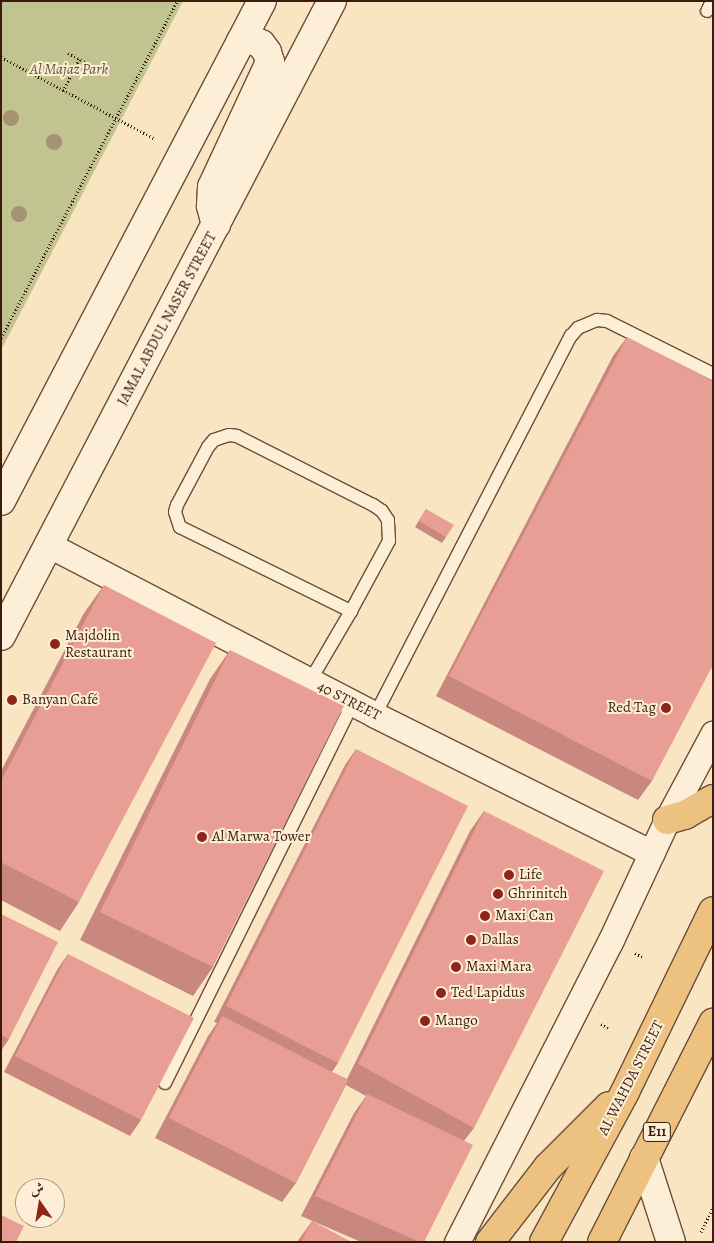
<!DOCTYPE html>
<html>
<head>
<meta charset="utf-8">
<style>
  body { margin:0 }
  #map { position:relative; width:714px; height:1243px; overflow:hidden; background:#fae5c2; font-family:Alegreya,Amiri,serif }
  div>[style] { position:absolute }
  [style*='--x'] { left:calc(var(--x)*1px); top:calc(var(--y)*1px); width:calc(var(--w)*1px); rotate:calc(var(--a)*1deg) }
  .green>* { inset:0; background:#c1c390 }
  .path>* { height:3px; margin-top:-1.5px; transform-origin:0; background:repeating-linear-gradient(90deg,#3b1c0c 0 1px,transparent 0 3.5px) }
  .roads { filter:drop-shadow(1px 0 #6b4e3a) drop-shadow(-1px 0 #6b4e3a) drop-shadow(0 1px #6b4e3a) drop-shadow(0 -1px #6b4e3a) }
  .lane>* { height:12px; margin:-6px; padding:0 6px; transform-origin:6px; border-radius:6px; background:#fceed7 }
  .street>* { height:25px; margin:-12.5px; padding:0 12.5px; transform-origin:12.5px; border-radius:12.5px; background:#fceed7 }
  .secondary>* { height:28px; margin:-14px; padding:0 14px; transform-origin:14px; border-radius:14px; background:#fceed7 }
  .highway>* { height:28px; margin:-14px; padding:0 14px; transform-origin:14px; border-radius:14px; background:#edc281 }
  .trees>* { width:16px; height:16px; margin:-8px; border-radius:50%; background:#a79274 }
  .wall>* { inset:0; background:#c8887f }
  .building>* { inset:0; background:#e89e94 }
  .dots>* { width:14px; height:14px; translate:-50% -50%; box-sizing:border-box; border:2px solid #fceed7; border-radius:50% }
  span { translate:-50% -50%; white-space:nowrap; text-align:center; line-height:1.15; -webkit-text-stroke:4px #fceed7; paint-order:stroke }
  .shield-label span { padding:1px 4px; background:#fceed7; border:1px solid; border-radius:4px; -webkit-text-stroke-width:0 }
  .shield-label { font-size:14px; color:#3b1c0c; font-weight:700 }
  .park-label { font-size:15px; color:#634e34; font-style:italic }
  .street-label { font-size:15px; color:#3b1c0c }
  .poi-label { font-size:15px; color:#3b1c0c }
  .left { translate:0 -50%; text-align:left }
  .right { translate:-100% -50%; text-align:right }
  .frame { position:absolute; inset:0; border:2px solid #3b1c0c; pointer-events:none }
  .north { position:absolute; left:15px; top:1178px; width:50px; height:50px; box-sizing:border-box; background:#fceed7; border:1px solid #af9a86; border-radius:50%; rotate:347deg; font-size:14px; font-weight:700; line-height:20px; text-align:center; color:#3b1c0c }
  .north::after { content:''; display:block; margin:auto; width:18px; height:22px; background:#8f2418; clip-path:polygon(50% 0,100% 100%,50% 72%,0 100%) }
</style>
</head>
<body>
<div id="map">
  <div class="green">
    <div style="clip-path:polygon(1px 1px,183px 1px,1px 350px)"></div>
  </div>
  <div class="path">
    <div style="--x:68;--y:53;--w:24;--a:28"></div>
    <div style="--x:1;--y:57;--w:174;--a:28"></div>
    <div style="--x:63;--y:91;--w:36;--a:-63"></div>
    <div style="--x:1;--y:338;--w:380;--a:-62.4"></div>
    <div style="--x:635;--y:953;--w:9;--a:27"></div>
    <div style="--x:601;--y:1024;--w:8;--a:30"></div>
    <div style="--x:701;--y:1232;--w:28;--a:-64"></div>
  </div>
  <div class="roads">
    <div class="lane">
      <div style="--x:707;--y:11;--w:11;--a:-63"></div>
      <div style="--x:310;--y:681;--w:81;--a:-59.6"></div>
      <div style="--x:351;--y:611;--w:80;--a:-61.5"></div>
      <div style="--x:389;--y:541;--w:21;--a:-93"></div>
      <div style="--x:388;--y:520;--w:11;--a:-124"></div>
      <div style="--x:382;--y:511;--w:11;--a:-146"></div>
      <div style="--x:373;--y:505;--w:153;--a:-153.1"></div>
      <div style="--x:237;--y:436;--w:8;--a:-173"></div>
      <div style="--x:229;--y:435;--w:16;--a:162"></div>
      <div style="--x:214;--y:440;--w:9;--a:131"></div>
      <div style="--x:208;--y:447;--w:66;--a:118.1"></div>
      <div style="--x:177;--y:505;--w:7;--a:106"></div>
      <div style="--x:175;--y:512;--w:16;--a:72"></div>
      <div style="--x:180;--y:527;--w:191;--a:26.2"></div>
      <div style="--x:375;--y:715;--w:427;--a:-62.7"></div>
      <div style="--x:571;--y:336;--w:11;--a:-49"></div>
      <div style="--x:578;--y:328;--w:21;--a:-23"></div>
      <div style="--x:597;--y:320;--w:10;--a:6"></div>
      <div style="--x:607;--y:321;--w:119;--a:26.6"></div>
      <div style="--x:165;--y:1083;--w:424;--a:-63.7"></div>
    </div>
    <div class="street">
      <div style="--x:49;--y:545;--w:368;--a:27.5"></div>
      <div style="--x:375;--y:715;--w:309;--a:26.5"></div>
      <div style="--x:457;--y:1242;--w:337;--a:-63"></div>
      <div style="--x:610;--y:942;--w:135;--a:-65"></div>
      <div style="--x:667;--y:820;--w:98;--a:-61.9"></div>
    </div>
    <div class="secondary">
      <div style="--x:216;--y:225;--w:20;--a:-105"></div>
      <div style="--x:211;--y:206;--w:19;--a:-87"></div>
      <div style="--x:212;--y:187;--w:138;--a:-65.1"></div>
      <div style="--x:270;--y:62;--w:10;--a:-107"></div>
      <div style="--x:267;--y:52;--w:10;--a:-127"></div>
      <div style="--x:261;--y:44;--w:10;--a:-156"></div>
      <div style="--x:252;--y:40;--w:11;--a:175"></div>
      <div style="--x:1;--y:501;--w:564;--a:-62.44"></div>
      <div style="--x:1;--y:636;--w:716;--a:-62.47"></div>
      <div style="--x:644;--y:1158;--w:88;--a:72.2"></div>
    </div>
    <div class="highway">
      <div style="--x:667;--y:820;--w:19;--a:-16"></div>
      <div style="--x:685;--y:815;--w:32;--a:-30"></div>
      <div style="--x:490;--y:1242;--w:95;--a:-52.3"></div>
      <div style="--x:548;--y:1167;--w:86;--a:-45"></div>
      <div style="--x:544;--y:1242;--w:170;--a:-61.6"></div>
      <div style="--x:625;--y:1092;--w:201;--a:-64.1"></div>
      <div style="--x:602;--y:1242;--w:246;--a:-63.1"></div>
    </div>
  </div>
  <div class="trees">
    <div style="left:11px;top:118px"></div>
    <div style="left:54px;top:142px"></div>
    <div style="left:19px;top:214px"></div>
  </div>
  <div class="wall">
    <div style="clip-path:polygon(627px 337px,652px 781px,638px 800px,436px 696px,613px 356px)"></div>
    <div style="clip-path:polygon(426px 509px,446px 537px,442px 543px,415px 527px)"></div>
    <div style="clip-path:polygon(104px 585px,79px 902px,60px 931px,1px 900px,1px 771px,84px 613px)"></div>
    <div style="clip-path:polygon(230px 650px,213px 967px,193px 996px,80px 940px,210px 679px)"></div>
    <div style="clip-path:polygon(356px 749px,338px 1063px,332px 1072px,347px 1079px,470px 831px,484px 811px,474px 1128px,464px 1141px,424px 1242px,361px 1242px,301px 1216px,354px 1113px,366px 1096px,346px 1085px,296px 1183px,282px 1202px,155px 1138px,208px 1036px,217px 1023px,214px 1022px,345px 765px)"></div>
    <div style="clip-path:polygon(1px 914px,9px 1039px,1px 1051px)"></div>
    <div style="clip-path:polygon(68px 954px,141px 1120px,130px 1136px,4px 1072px,57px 970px)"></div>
    <div style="clip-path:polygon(312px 1221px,351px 1242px,297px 1242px)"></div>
  </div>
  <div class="building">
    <div style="clip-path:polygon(627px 337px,713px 381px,713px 665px,652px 781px,449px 676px)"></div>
    <div style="clip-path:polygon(426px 509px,454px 525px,446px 537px,419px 521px)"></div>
    <div style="clip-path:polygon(104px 585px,216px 643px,79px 902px,1px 862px,1px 781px)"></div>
    <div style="clip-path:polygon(230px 650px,344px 706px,213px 967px,100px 912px)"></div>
    <div style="clip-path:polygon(356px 749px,468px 806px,338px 1063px,226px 1006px)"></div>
    <div style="clip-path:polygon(484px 811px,604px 871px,474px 1128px,358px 1064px)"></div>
    <div style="clip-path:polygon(1px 914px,58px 942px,9px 1039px,1px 1035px)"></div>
    <div style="clip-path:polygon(68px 954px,194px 1018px,141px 1120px,15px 1056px)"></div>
    <div style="clip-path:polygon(222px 1016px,348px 1080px,296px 1183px,169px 1118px)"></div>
    <div style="clip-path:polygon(367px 1094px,473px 1145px,424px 1242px,420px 1242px,315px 1196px)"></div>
    <div style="clip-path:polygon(1px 1215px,24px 1226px,16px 1242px,1px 1242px)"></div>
    <div style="clip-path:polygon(312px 1221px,351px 1242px,301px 1242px)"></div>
  </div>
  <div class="dots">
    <div style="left:55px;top:644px;background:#8f2418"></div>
    <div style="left:12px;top:700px;background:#8f2418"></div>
    <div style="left:666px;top:708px;background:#8f2418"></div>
    <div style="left:202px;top:837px;background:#8f2418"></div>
    <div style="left:509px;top:875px;background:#8f2418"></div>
    <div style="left:498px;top:894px;background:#8f2418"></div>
    <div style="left:485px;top:916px;background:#8f2418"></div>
    <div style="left:471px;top:940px;background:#8f2418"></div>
    <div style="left:456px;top:967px;background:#8f2418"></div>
    <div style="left:441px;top:993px;background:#8f2418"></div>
    <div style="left:425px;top:1021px;background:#8f2418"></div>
  </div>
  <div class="shield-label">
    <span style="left:657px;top:1132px">E11</span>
  </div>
  <div class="park-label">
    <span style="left:69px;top:70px">Al Majaz Park</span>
  </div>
  <div class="street-label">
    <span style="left:167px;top:319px;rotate:-62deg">JAMAL ABDUL NASER STREET</span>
    <span style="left:349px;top:701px;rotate:27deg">40 STREET</span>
    <span style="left:631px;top:1078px;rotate:-63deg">AL WAHDA STREET</span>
  </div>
  <div class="poi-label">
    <span class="left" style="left:65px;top:644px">Majdolin<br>Restaurant</span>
    <span class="left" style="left:22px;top:700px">Banyan Café</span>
    <span class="right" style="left:656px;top:708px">Red Tag</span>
    <span class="left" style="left:212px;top:837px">Al Marwa Tower</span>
    <span class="left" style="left:519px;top:875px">Life</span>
    <span class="left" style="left:508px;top:894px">Ghrinitch</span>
    <span class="left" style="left:495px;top:916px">Maxi Can</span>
    <span class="left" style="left:481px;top:940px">Dallas</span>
    <span class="left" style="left:466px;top:967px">Maxi Mara</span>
    <span class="left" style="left:451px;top:993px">Ted Lapidus</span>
    <span class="left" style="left:435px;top:1021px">Mango</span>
  </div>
  <div class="frame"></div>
  <div class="north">ش</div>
</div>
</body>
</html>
